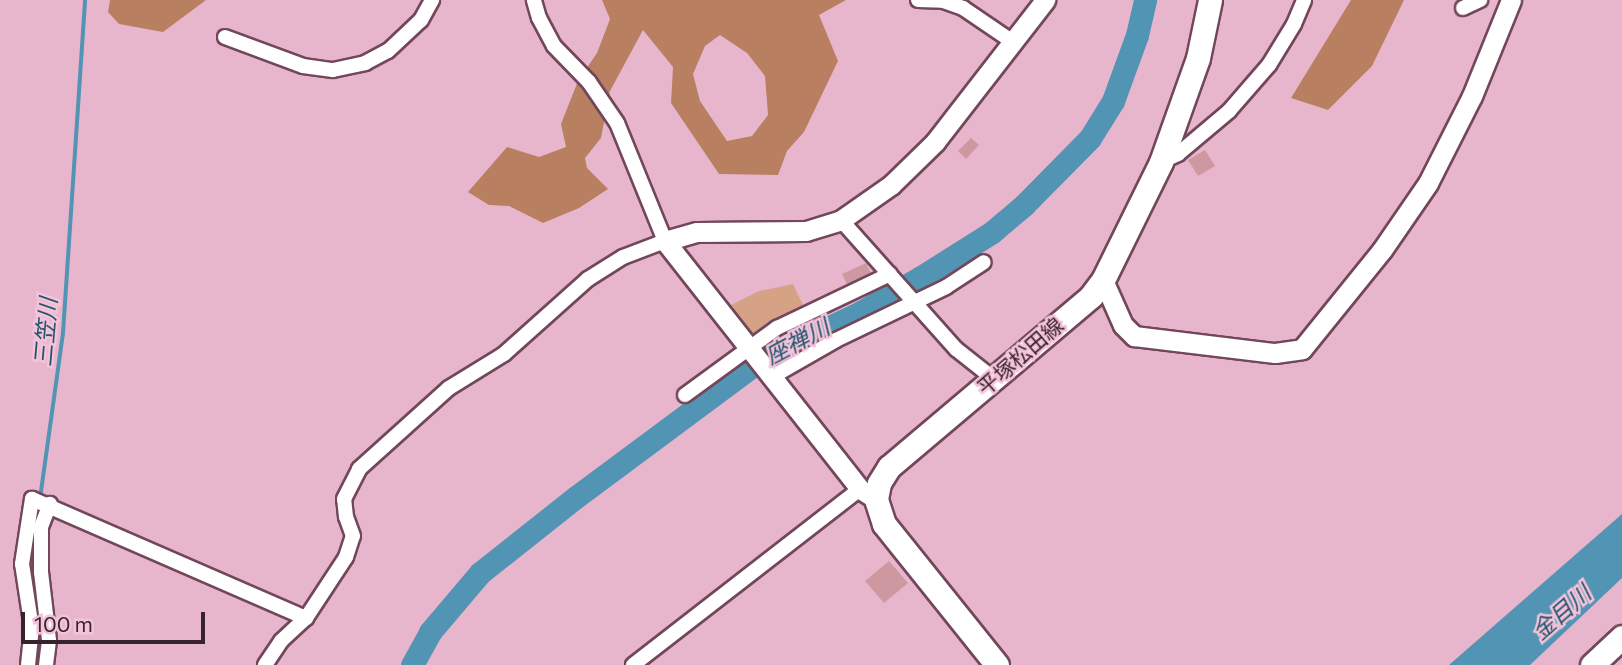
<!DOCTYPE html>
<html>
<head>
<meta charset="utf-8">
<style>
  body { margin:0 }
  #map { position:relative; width:1622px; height:665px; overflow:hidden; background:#e8b6cc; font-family:Commissioner,"Noto Sans JP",sans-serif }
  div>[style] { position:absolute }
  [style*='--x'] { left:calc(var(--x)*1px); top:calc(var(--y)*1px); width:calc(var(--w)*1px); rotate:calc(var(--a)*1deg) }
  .green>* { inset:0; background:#d6a286 }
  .forest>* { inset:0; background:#b88061 }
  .water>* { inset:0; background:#5294b3 }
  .stream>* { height:3.5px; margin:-1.75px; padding:0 1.75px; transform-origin:1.75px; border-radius:1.75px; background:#5294b3 }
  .river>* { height:23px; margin:-11.5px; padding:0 11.5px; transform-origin:11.5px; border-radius:11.5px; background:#5294b3 }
  .building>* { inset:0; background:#cd989f }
  .roads { filter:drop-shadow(2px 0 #72475b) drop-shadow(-2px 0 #72475b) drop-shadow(0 2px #72475b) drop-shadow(0 -2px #72475b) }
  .street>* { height:14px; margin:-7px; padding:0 7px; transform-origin:7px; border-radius:7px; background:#fff }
  .secondary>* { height:19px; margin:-9.5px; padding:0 9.5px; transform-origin:9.5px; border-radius:9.5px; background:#fff }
  .primary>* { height:23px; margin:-11.5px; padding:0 11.5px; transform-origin:11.5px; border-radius:11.5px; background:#fff }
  span { translate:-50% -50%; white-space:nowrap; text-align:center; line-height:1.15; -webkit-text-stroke:5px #f5c3d9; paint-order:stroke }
  .street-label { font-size:21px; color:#36232c }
  .water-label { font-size:23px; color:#20556c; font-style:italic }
  .scale { position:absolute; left:21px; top:612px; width:184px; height:32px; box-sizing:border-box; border:4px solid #36232c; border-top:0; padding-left:9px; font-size:21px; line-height:24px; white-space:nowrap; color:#36232c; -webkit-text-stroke:5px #f5c3d9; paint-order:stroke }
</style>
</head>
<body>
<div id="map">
  <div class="green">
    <div style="clip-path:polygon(793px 284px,805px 309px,755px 339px,727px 307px,759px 291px)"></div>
  </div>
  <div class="forest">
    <div style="clip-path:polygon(110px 0,206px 0,163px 32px,119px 24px,108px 12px)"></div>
    <div style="clip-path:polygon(evenodd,602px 0,846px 0,819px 15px,838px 61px,804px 132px,787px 151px,778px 175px,719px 174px,671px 103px,673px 67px,643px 30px,610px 91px,601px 138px,585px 158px,587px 168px,608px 189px,579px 208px,543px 223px,509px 206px,489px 205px,468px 192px,507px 147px,539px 157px,566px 147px,561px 124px,578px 81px,597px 53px,610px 19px,602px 0,720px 35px,747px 53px,765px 76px,768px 115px,752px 136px,727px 141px,700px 101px,693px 74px,705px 46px,720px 35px)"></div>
    <div style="clip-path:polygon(1351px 0,1404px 0,1372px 66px,1328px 110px,1291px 98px)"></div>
  </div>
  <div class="water">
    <div style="clip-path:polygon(1622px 514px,1622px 578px,1530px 665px,1449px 665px)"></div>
  </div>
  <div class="stream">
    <div style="--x:40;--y:499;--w:168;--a:-82.1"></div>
    <div style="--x:63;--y:333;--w:334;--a:-86.2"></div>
    <div style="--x:31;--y:544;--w:80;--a:85"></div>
  </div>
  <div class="river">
    <div style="--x:412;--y:665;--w:38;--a:-61"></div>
    <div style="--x:430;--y:632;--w:77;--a:-49.7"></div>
    <div style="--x:480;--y:573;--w:122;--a:-38.4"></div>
    <div style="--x:576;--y:497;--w:232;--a:-36.6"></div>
    <div style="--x:762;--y:359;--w:110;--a:-25.4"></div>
    <div style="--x:861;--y:312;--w:69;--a:-30.3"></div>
    <div style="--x:921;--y:277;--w:83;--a:-32.2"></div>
    <div style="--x:991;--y:233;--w:43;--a:-40.3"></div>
    <div style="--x:1024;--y:205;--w:94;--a:-45.4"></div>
    <div style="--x:1090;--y:138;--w:44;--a:-58.1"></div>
    <div style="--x:1113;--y:101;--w:70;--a:-70"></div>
    <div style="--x:1137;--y:35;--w:36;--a:-77"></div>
  </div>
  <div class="building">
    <div style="clip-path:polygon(971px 138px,979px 145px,966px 159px,958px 151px)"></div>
    <div style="clip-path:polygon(1205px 150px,1215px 166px,1198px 176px,1188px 160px)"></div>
    <div style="clip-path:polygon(866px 263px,871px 273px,847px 284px,842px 274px)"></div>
    <div style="clip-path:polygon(889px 561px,908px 583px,884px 603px,865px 581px)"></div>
  </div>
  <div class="roads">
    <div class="street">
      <div style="--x:918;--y:0;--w:25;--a:2"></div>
      <div style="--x:943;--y:1;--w:21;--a:19"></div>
      <div style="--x:963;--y:8;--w:60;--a:34.2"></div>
      <div style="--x:1463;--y:8;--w:19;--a:-25"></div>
      <div style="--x:225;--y:37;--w:83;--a:20.4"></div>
      <div style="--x:303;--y:66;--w:30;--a:8"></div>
      <div style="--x:333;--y:70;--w:33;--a:-12"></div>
      <div style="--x:365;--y:63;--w:26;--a:-28"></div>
      <div style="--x:388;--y:51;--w:45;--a:-43.2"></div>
      <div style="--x:421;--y:20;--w:23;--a:-61"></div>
      <div style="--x:1161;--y:162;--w:19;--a:-25"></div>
      <div style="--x:1178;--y:154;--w:67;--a:-40.1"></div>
      <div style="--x:1229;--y:111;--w:61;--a:-49"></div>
      <div style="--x:1269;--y:65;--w:48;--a:-58.6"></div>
      <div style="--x:1294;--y:24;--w:26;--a:-67"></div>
      <div style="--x:841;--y:220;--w:173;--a:48.3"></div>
      <div style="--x:956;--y:349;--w:48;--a:38.3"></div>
      <div style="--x:770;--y:378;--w:76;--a:-29.9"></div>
      <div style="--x:836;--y:340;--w:122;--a:-25.7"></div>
      <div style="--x:946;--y:287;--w:45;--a:-33.3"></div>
      <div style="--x:685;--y:395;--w:114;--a:-36.1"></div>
      <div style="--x:777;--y:328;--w:125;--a:-25.5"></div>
      <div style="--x:28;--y:665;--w:36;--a:-84"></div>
      <div style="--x:32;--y:629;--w:66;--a:-98.7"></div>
      <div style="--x:22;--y:564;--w:66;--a:-81.3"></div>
      <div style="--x:32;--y:499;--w:299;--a:23.5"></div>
      <div style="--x:46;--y:665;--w:25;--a:-83"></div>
      <div style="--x:49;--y:640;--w:68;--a:-96.7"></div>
      <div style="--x:41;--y:572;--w:45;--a:-90"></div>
      <div style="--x:41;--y:527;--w:25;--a:-69"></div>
      <div style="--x:265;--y:665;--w:29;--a:-56"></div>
      <div style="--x:281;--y:641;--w:34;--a:-43"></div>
      <div style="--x:306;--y:618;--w:73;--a:-56.7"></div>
      <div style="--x:346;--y:557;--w:22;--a:-72"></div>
      <div style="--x:353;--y:536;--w:20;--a:-110"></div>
      <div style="--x:346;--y:517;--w:18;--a:-96"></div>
      <div style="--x:344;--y:499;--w:34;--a:-63"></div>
      <div style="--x:359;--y:469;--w:121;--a:-42"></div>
      <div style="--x:449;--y:388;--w:65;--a:-31.7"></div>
      <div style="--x:504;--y:354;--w:113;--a:-41.8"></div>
      <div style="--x:588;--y:279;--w:41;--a:-32.2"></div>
      <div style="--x:623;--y:257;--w:45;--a:-20.9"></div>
      <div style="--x:665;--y:241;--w:127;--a:-112.1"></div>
      <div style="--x:617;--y:123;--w:50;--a:-124.3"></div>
      <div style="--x:589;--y:82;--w:50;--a:-134.2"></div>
      <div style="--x:554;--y:46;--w:32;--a:-118"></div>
      <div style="--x:539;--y:18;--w:19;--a:-106"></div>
      <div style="--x:633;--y:665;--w:287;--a:-37.8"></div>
    </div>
    <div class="secondary">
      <div style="--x:1103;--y:280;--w:49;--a:66"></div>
      <div style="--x:1123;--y:325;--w:16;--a:45"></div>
      <div style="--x:1134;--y:336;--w:142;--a:6.9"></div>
      <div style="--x:1275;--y:353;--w:27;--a:-8"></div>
      <div style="--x:1302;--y:349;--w:127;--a:-51.1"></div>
      <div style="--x:1382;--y:250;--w:81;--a:-55.5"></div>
      <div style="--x:1428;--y:183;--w:97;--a:-63.2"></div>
      <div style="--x:1472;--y:96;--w:104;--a:-67.9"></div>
      <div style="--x:876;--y:499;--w:19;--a:-148"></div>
      <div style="--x:860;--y:489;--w:315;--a:-128.2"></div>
      <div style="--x:665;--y:241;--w:33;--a:-16"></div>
      <div style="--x:697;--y:232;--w:109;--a:-0.5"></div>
      <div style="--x:806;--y:231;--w:37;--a:-17"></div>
      <div style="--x:841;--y:220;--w:61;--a:-35"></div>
      <div style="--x:891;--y:185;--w:62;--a:-44.3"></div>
      <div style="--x:935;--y:142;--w:180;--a:-52.2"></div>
    </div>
    <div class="primary">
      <div style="--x:997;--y:665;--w:181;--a:-128.7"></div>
      <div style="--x:884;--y:524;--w:26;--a:-108"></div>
      <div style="--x:876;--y:499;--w:16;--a:-79"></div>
      <div style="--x:879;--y:483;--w:19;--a:-58"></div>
      <div style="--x:889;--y:467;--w:265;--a:-40.2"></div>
      <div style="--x:1091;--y:296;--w:20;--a:-53"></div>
      <div style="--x:1103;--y:280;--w:131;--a:-63.8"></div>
      <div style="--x:1161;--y:162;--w:110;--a:-70.4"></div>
      <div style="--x:1198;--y:58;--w:59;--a:-78.3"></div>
      <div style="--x:1592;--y:665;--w:41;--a:-43"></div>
    </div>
  </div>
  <div class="street-label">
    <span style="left:1020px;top:356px;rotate:-41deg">平塚松田線</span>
  </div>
  <div class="water-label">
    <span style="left:45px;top:332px;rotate:-85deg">三笠川</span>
    <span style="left:797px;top:341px;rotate:-28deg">座禅川</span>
    <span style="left:1561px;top:612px;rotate:-41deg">金目川</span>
  </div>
  <div class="scale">100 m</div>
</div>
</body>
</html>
